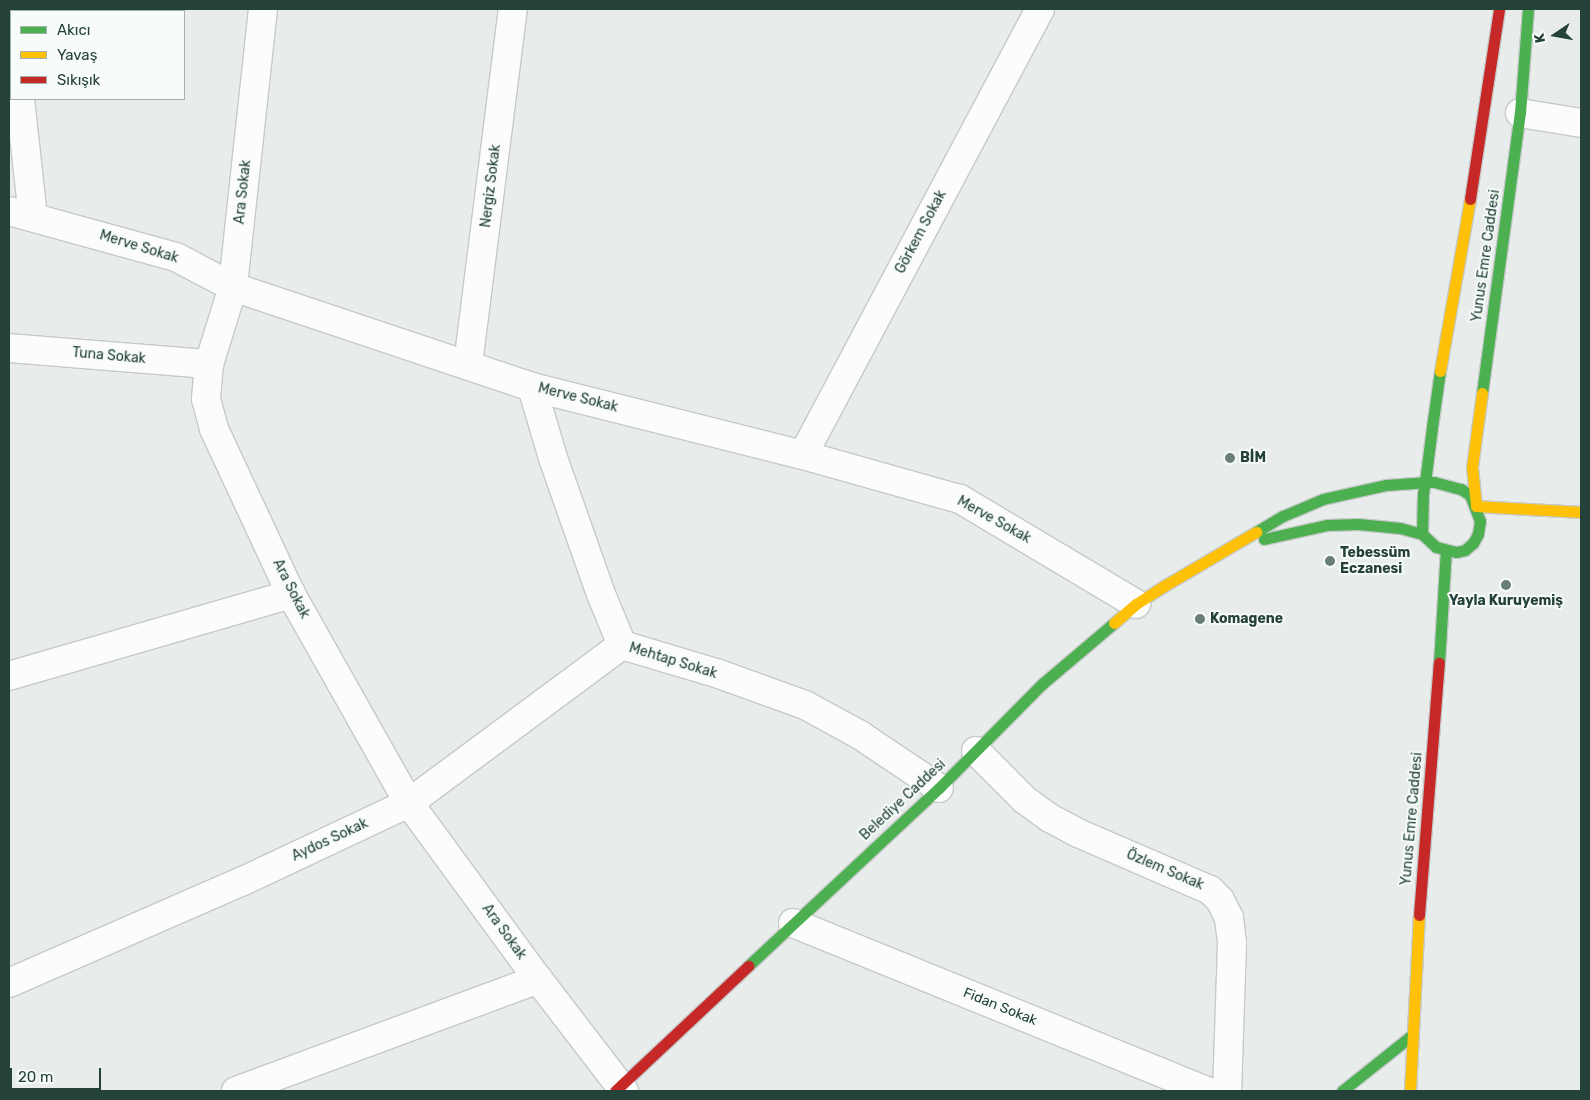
<!DOCTYPE html>
<html>
<head>
<meta charset="utf-8">
<style>
  body { margin:0 }
  #map { position:relative; width:1590px; height:1100px; overflow:hidden; background:#e8edeb; font-family:Rubik,sans-serif }
  div>[style] { position:absolute }
  [style*='--x'] { left:calc(var(--x)*1px); top:calc(var(--y)*1px); width:calc(var(--w)*1px); rotate:calc(var(--a)*1deg) }
  .roads { filter:drop-shadow(1px 0 #c5cac8) drop-shadow(-1px 0 #c5cac8) drop-shadow(0 1px #c5cac8) drop-shadow(0 -1px #c5cac8) }
  .street>* { height:28px; margin:-14px; padding:0 14px; transform-origin:14px; border-radius:14px; background:#fcfcfc }
  .fast>* { height:11px; margin:-5.5px; padding:0 5.5px; transform-origin:5.5px; border-radius:5.5px; background:#4caf50 }
  .slow>* { height:11px; margin:-5.5px; padding:0 5.5px; transform-origin:5.5px; border-radius:5.5px; background:#ffc107 }
  .jam>* { height:11px; margin:-5.5px; padding:0 5.5px; transform-origin:5.5px; border-radius:5.5px; background:#c62828 }
  .dots>* { width:14px; height:14px; translate:-50% -50%; box-sizing:border-box; border:2px solid #f7fbf9; border-radius:50% }
  span { translate:-50% -50%; white-space:nowrap; text-align:center; line-height:1.15; -webkit-text-stroke:4px #f7fbf9; paint-order:stroke }
  .street-label { font-size:14px; color:#24423a }
  .poi-label { font-size:14px; color:#24423a; font-weight:700 }
  .left { translate:0 -50%; text-align:left }
  .frame { position:absolute; inset:0; border:10px solid #24423a; pointer-events:none }
  .legend { position:absolute; left:10px; top:10px; width:175px; height:90px; box-sizing:border-box; background:#f7fbf9; border:1px solid #a3b1ad; margin:0; padding:6px 9px; list-style:none; font-size:15px; color:#24423a }
  .legend li { display:flex; align-items:center; gap:10px; height:25px }
  .legend b { width:25px; border:1px solid #a3b1ad }
  .north { position:absolute; left:1530px; top:10px; width:50px; height:50px; -webkit-text-stroke:4px #f7fbf9; paint-order:stroke; rotate:258deg; font-size:14px; font-weight:700; line-height:20px; text-align:center; color:#24423a }
  .north::after { content:''; display:block; margin:auto; width:18px; height:22px; background:#24423a; clip-path:polygon(50% 0,100% 100%,50% 72%,0 100%) }
  .scale { position:absolute; left:10px; top:1068px; width:91px; height:22px; box-sizing:border-box; border:2px solid #24423a; border-top:0; padding-left:6px; font-size:15px; line-height:18px; white-space:nowrap; color:#24423a; -webkit-text-stroke:4px #f7fbf9; paint-order:stroke }
</style>
</head>
<body>
<div id="map">
  <div class="roads">
    <div class="street">
      <div style="--x:10;--y:9;--w:8;--a:83"></div>
      <div style="--x:263;--y:9;--w:280;--a:96.2"></div>
      <div style="--x:233;--y:287;--w:81;--a:107.3"></div>
      <div style="--x:209;--y:364;--w:35;--a:95"></div>
      <div style="--x:206;--y:399;--w:31;--a:75"></div>
      <div style="--x:214;--y:429;--w:182;--a:65"></div>
      <div style="--x:291;--y:594;--w:240;--a:60.6"></div>
      <div style="--x:409;--y:803;--w:218;--a:53.8"></div>
      <div style="--x:538;--y:979;--w:141;--a:52.5"></div>
      <div style="--x:20;--y:99;--w:118;--a:83.7"></div>
      <div style="--x:1520;--y:113;--w:62;--a:9.3"></div>
      <div style="--x:9;--y:211;--w:173;--a:15.4"></div>
      <div style="--x:176;--y:257;--w:64;--a:27.8"></div>
      <div style="--x:233;--y:287;--w:315;--a:18.5"></div>
      <div style="--x:532;--y:387;--w:279;--a:14.1"></div>
      <div style="--x:803;--y:455;--w:163;--a:15.7"></div>
      <div style="--x:960;--y:499;--w:205;--a:30.8"></div>
      <div style="--x:9;--y:348;--w:201;--a:4.6"></div>
      <div style="--x:468;--y:364;--w:358;--a:-82.8"></div>
      <div style="--x:532;--y:387;--w:74;--a:73.5"></div>
      <div style="--x:553;--y:458;--w:144;--a:70.6"></div>
      <div style="--x:601;--y:594;--w:55;--a:67.6"></div>
      <div style="--x:622;--y:645;--w:101;--a:16.6"></div>
      <div style="--x:719;--y:674;--w:91;--a:19.8"></div>
      <div style="--x:805;--y:705;--w:63;--a:28.6"></div>
      <div style="--x:860;--y:735;--w:95;--a:33.9"></div>
      <div style="--x:803;--y:455;--w:505;--a:-62.01"></div>
      <div style="--x:9;--y:676;--w:294;--a:-16.2"></div>
      <div style="--x:976;--y:751;--w:69;--a:45"></div>
      <div style="--x:1025;--y:800;--w:31;--a:36"></div>
      <div style="--x:1050;--y:818;--w:32;--a:28"></div>
      <div style="--x:1078;--y:833;--w:144;--a:23.4"></div>
      <div style="--x:1210;--y:890;--w:14;--a:45"></div>
      <div style="--x:1220;--y:900;--w:20;--a:63"></div>
      <div style="--x:1229;--y:918;--w:25;--a:83"></div>
      <div style="--x:1232;--y:943;--w:148;--a:91.9"></div>
      <div style="--x:793;--y:923;--w:447;--a:22.1"></div>
      <div style="--x:9;--y:983;--w:255;--a:-23.6"></div>
      <div style="--x:243;--y:881;--w:183;--a:-25.2"></div>
      <div style="--x:409;--y:803;--w:265;--a:-36.6"></div>
      <div style="--x:236;--y:1091;--w:322;--a:-20.3"></div>
    </div>
    <div class="fast">
      <div style="--x:1482;--y:393;--w:283;--a:-82.3"></div>
      <div style="--x:1520;--y:113;--w:104;--a:-85.6"></div>
      <div style="--x:1256;--y:532;--w:31;--a:-31"></div>
      <div style="--x:1283;--y:516;--w:43;--a:-23"></div>
      <div style="--x:1323;--y:499;--w:65;--a:-12.5"></div>
      <div style="--x:1386;--y:485;--w:39;--a:-4"></div>
      <div style="--x:1425;--y:482;--w:9;--a:0"></div>
      <div style="--x:1434;--y:482;--w:28;--a:15"></div>
      <div style="--x:1461;--y:489;--w:11;--a:34"></div>
      <div style="--x:1470;--y:495;--w:28;--a:69"></div>
      <div style="--x:1480;--y:521;--w:13;--a:99"></div>
      <div style="--x:1478;--y:534;--w:10;--a:119"></div>
      <div style="--x:1473;--y:543;--w:11;--a:139"></div>
      <div style="--x:1465;--y:550;--w:9;--a:167"></div>
      <div style="--x:1456;--y:552;--w:21;--a:-166"></div>
      <div style="--x:1436;--y:547;--w:19;--a:-137"></div>
      <div style="--x:1422;--y:534;--w:40;--a:-88.6"></div>
      <div style="--x:1423;--y:494;--w:12;--a:-81"></div>
      <div style="--x:1425;--y:482;--w:55;--a:-82.7"></div>
      <div style="--x:1432;--y:427;--w:57;--a:-81.9"></div>
      <div style="--x:1264;--y:539;--w:65;--a:-12.5"></div>
      <div style="--x:1327;--y:525;--w:31;--a:-2"></div>
      <div style="--x:1358;--y:524;--w:42;--a:5.4"></div>
      <div style="--x:1400;--y:528;--w:23;--a:15"></div>
      <div style="--x:1439;--y:663;--w:113;--a:-86.5"></div>
      <div style="--x:748;--y:966;--w:261;--a:-43"></div>
      <div style="--x:939;--y:788;--w:146;--a:-45.3"></div>
      <div style="--x:1042;--y:684;--w:94;--a:-40.3"></div>
      <div style="--x:1342;--y:1091;--w:88;--a:-38.6"></div>
    </div>
    <div class="slow">
      <div style="--x:1440;--y:371;--w:175;--a:-80.1"></div>
      <div style="--x:1482;--y:393;--w:75;--a:97.7"></div>
      <div style="--x:1472;--y:467;--w:39;--a:84"></div>
      <div style="--x:1476;--y:506;--w:105;--a:3.3"></div>
      <div style="--x:1114;--y:623;--w:29;--a:-41"></div>
      <div style="--x:1136;--y:604;--w:33;--a:-33"></div>
      <div style="--x:1164;--y:586;--w:107;--a:-30.4"></div>
      <div style="--x:1410;--y:1091;--w:176;--a:-87.1"></div>
    </div>
    <div class="jam">
      <div style="--x:1470;--y:199;--w:192;--a:-81.3"></div>
      <div style="--x:1419;--y:915;--w:253;--a:-85.5"></div>
      <div style="--x:615;--y:1091;--w:183;--a:-43.2"></div>
    </div>
  </div>
  <div class="dots">
    <div style="left:1230px;top:458px;background:#697e78"></div>
    <div style="left:1330px;top:561px;background:#697e78"></div>
    <div style="left:1506px;top:585px;background:#697e78"></div>
    <div style="left:1200px;top:619px;background:#697e78"></div>
  </div>
  <div class="street-label">
    <span style="left:491px;top:186px;rotate:-83deg">Nergiz Sokak</span>
    <span style="left:243px;top:192px;rotate:-84deg">Ara Sokak</span>
    <span style="left:921px;top:232px;rotate:-62deg">Görkem Sokak</span>
    <span style="left:139px;top:247px;rotate:17deg">Merve Sokak</span>
    <span style="left:1486px;top:256px;rotate:-82deg">Yunus Emre Caddesi</span>
    <span style="left:109px;top:356px;rotate:5deg">Tuna Sokak</span>
    <span style="left:578px;top:398px;rotate:14deg">Merve Sokak</span>
    <span style="left:994px;top:520px;rotate:29deg">Merve Sokak</span>
    <span style="left:291px;top:589px;rotate:63deg">Ara Sokak</span>
    <span style="left:673px;top:661px;rotate:17deg">Mehtap Sokak</span>
    <span style="left:903px;top:800px;rotate:-43deg">Belediye Caddesi</span>
    <span style="left:1412px;top:819px;rotate:-85deg">Yunus Emre Caddesi</span>
    <span style="left:330px;top:840px;rotate:-25deg">Aydos Sokak</span>
    <span style="left:1165px;top:870px;rotate:23deg">Özlem Sokak</span>
    <span style="left:504px;top:932px;rotate:54deg">Ara Sokak</span>
    <span style="left:1000px;top:1007px;rotate:22deg">Fidan Sokak</span>
  </div>
  <div class="poi-label">
    <span class="left" style="left:1240px;top:458px">BİM</span>
    <span class="left" style="left:1340px;top:561px">Tebessüm<br>Eczanesi</span>
    <span style="left:1506px;top:601px">Yayla Kuruyemiş</span>
    <span class="left" style="left:1210px;top:619px">Komagene</span>
  </div>
  <div class="frame"></div>
  <ul class="legend">
  <li><b style="height:6px;background:#4caf50"></b>Akıcı</li>
  <li><b style="height:6px;background:#ffc107"></b>Yavaş</li>
  <li><b style="height:6px;background:#c62828"></b>Sıkışık</li>
  </ul>
  <div class="north">K</div>
  <div class="scale">20 m</div>
</div>
</body>
</html>
